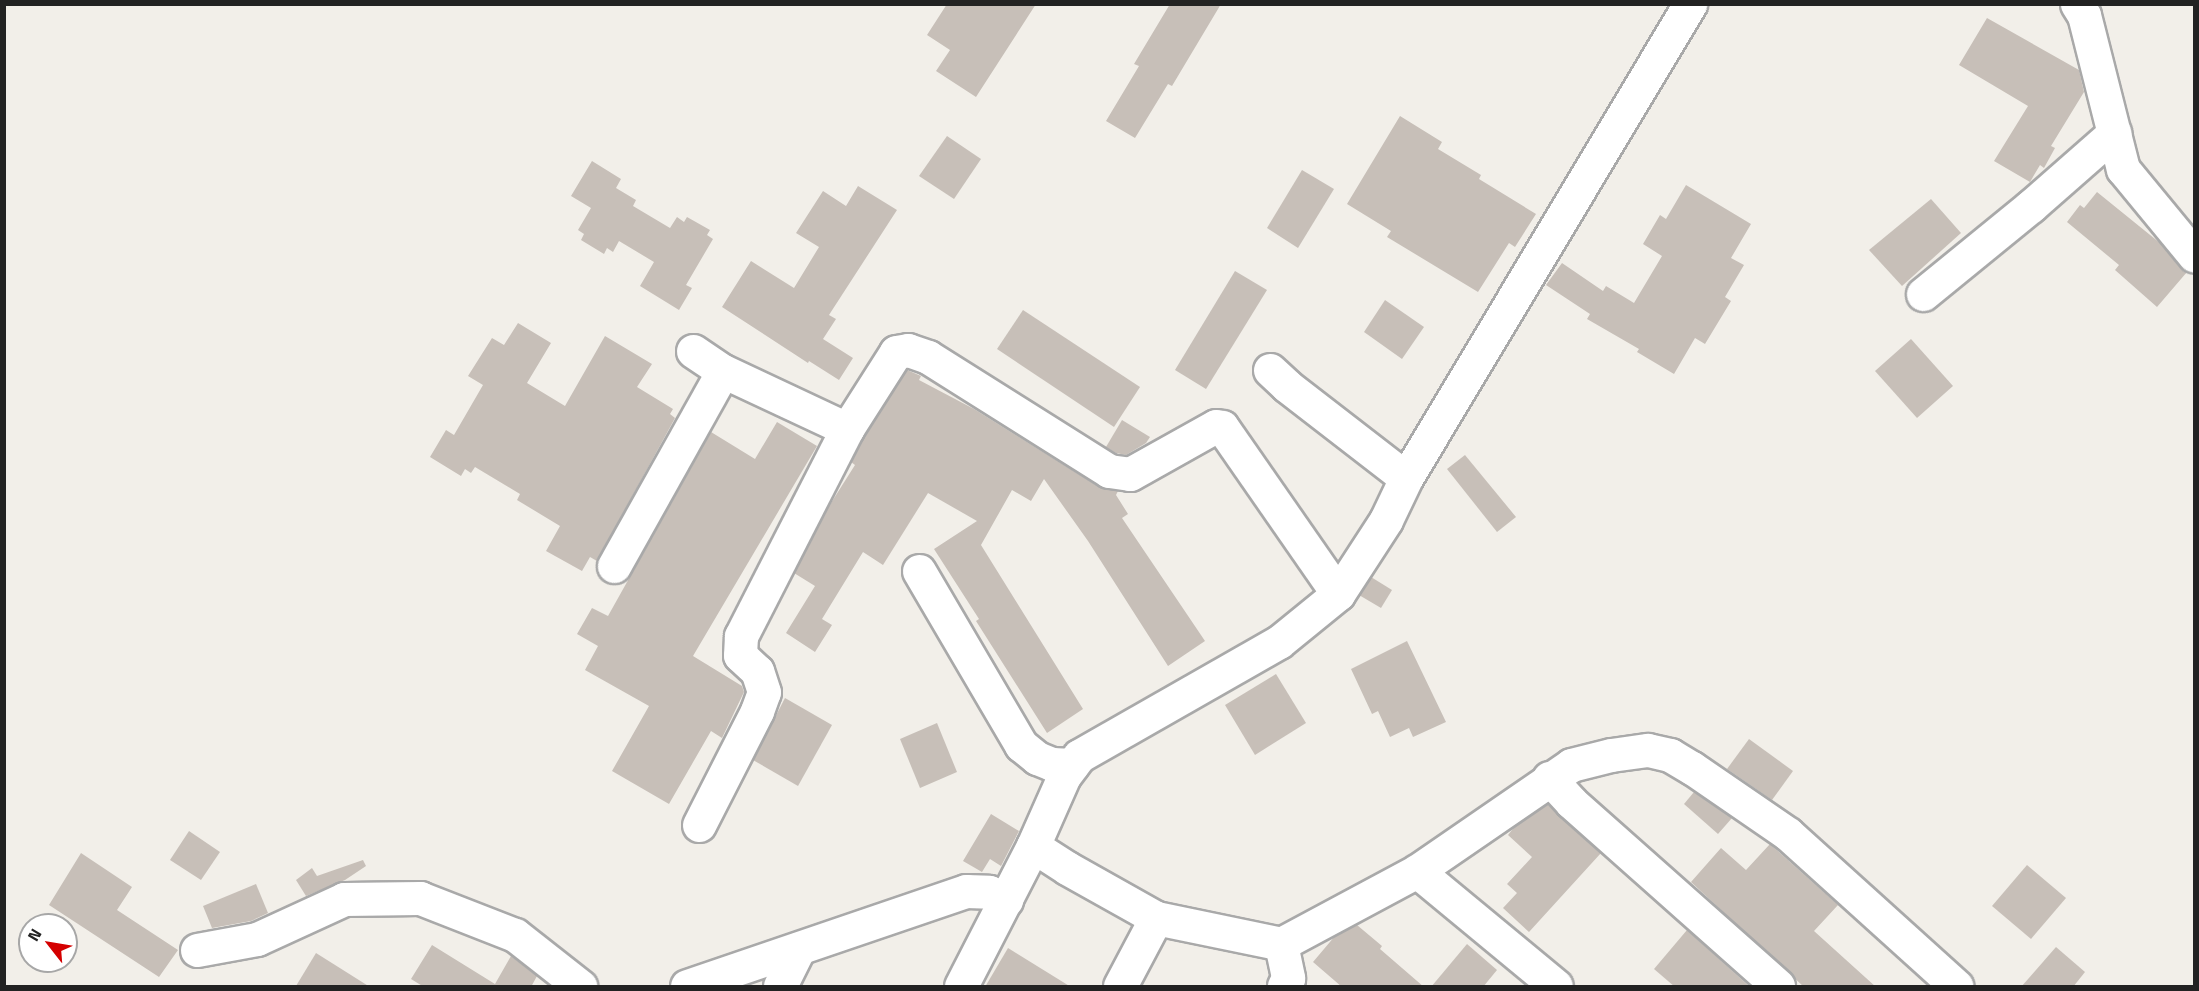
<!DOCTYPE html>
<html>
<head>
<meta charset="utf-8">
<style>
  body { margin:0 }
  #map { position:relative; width:2199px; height:991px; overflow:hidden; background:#f2efe9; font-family:"Titillium Web",sans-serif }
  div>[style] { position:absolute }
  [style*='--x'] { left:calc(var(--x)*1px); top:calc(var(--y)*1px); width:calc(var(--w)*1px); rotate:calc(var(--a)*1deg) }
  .building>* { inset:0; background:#c7bfb8 }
  .roads { filter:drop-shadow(2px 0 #a9a9a9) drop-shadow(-2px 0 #a9a9a9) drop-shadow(0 2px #a9a9a9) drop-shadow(0 -2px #a9a9a9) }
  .minor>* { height:33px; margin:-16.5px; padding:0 16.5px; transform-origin:16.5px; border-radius:16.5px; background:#fff }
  span { translate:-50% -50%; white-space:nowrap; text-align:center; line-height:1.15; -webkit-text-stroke:4.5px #fff; paint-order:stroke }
  .frame { position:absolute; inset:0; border:6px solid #222; pointer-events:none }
  .north { position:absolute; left:18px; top:913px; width:60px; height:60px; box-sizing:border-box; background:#fff; border:2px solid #a7a7a7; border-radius:50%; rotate:301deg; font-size:16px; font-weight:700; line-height:24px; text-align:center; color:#222 }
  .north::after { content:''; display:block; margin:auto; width:21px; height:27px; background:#d40000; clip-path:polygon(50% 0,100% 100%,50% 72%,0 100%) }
</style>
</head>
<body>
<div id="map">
  <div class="building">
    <div style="clip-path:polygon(947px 4px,1036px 4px,976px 97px,936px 71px,950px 50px,927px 35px)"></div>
    <div style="clip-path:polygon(1170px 4px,1221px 4px,1172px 86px,1168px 84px,1135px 138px,1106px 121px,1139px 66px,1134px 64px)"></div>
    <div style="clip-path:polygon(1987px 18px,2079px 70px,2084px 92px,2051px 146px,2055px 148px,2044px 168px,2040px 165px,2030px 182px,1994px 161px,2028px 106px,1959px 65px)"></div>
    <div style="clip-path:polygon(1400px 116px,1442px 142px,1438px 149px,1481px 175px,1479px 179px,1536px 214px,1515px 247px,1509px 243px,1478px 292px,1387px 237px,1391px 231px,1347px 204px)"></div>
    <div style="clip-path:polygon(947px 136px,981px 159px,954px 199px,919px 176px)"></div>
    <div style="clip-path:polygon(592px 161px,621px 179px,616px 188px,636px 200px,633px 206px,670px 228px,677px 217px,684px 222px,687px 217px,710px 230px,707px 235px,713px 239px,686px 285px,692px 288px,679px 310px,640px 286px,654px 262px,619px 241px,613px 252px,607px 248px,604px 254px,581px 240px,584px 234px,578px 230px,591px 208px,571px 196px)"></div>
    <div style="clip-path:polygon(1302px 170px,1334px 189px,1298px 248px,1267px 228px)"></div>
    <div style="clip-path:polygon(1686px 185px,1751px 224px,1731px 258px,1744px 265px,1725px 297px,1731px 301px,1705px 344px,1695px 338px,1674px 374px,1637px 352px,1639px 349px,1587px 319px,1590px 314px,1546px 285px,1562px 263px,1603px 291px,1606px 286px,1634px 303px,1662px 256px,1643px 244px,1660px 215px,1666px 219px)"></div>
    <div style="clip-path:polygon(858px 186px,897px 210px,829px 315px,836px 319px,823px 339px,853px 358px,839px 380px,809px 361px,808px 363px,722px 307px,751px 261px,794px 288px,819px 247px,796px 233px,823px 191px,846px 206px)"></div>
    <div style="clip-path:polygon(2097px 192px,2160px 243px,2187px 272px,2157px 307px,2115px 270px,2119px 265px,2067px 222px,2080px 205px,2084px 208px)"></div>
    <div style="clip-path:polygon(1931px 199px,1961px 233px,1902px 286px,1869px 250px)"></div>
    <div style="clip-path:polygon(1235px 271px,1267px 290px,1206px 389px,1175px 370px)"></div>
    <div style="clip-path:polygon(1385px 300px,1424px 327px,1402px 359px,1364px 332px)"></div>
    <div style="clip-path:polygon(1023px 310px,1140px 387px,1114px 427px,997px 349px)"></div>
    <div style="clip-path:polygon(518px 323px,551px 343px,527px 383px,565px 406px,605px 336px,652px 364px,637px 387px,673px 409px,670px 414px,675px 418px,597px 561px,590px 557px,582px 571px,546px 551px,560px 526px,517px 500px,520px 494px,475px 467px,471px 473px,465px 469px,461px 476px,430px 457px,446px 430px,454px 435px,483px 385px,468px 376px,492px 338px,504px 345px)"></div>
    <div style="clip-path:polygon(1911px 339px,1953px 386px,1917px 418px,1875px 371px)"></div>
    <div style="clip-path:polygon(907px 370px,921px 376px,919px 380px,974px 409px,1099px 487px,1118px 491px,1116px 495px,1128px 514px,1122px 518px,1205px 641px,1168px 666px,1088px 541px,1044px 479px,1031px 501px,1012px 490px,981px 545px,1083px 709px,1047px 733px,976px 621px,979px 619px,934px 549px,977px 521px,928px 493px,883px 565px,863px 552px,822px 619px,832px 625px,815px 652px,786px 633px,815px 586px,794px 573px,824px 514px,855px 465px,851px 462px,863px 438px)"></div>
    <div style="clip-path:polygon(1122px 420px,1150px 437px,1146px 443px,1126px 455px,1116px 453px,1106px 447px)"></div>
    <div style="clip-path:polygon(777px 422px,817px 446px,693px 656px,742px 686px,744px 692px,722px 738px,711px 731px,669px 804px,612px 771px,649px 706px,585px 670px,598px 646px,577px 634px,592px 608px,608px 616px,711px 432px,755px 459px)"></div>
    <div style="clip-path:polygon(1465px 455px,1516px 517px,1497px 532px,1447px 469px)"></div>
    <div style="clip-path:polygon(1371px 577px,1392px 590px,1381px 608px,1359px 595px)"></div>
    <div style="clip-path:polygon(1407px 641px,1446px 722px,1413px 737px,1409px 728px,1390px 737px,1378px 711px,1372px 714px,1351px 669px)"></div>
    <div style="clip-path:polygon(1276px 674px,1306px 723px,1255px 755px,1225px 705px)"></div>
    <div style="clip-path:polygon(785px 698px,832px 725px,798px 786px,753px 760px)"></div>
    <div style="clip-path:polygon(937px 723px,957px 772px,920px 788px,900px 739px)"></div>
    <div style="clip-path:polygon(1749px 739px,1793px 771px,1772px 800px,1727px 769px)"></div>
    <div style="clip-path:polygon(1694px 792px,1732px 818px,1718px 834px,1684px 804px)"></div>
    <div style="clip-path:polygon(1547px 804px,1601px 853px,1529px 932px,1503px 908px,1517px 893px,1507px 884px,1532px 857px,1508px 835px,1516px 825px)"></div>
    <div style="clip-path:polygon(991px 814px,1019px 831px,1001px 866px,990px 859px,982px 872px,963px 861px)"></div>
    <div style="clip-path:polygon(189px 831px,220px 852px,201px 880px,170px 860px)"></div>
    <div style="clip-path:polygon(1770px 844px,1838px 905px,1814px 931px,1876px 987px,1804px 987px,1691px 882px,1721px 848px,1746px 870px)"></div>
    <div style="clip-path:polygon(81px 853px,132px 887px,117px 910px,178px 950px,159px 977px,49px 905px)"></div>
    <div style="clip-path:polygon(363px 860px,366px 866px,345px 880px,306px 896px,296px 880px,312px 868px,317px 876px)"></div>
    <div style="clip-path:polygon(2027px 865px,2066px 898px,2031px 939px,1992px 906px)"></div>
    <div style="clip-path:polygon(256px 884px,268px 913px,251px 921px,212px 928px,203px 906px)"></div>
    <div style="clip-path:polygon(1357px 925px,1382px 946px,1380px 949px,1424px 987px,1342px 987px,1313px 962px,1335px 936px)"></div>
    <div style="clip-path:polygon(1687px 930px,1750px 987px,1675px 987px,1654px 969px)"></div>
    <div style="clip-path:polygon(1467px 944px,1497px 970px,1483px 987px,1431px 987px)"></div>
    <div style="clip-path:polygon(432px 945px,495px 984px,511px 956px,537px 976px,531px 987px,424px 987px,411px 979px)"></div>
    <div style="clip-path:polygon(2056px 947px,2085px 972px,2073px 987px,2021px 987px)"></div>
    <div style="clip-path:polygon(1008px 948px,1071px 987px,985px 987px)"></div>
    <div style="clip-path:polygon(316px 953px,370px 987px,296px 986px)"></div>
  </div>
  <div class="roads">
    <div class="minor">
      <div style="--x:2077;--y:4;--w:13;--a:58"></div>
      <div style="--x:2084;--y:15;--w:159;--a:75.8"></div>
      <div style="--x:2123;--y:169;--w:112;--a:50.5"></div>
      <div style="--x:1923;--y:294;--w:139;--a:-39.2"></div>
      <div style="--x:2031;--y:206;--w:111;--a:-41.3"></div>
      <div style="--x:693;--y:351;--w:36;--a:34"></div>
      <div style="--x:723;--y:371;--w:137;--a:25.1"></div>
      <div style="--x:1270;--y:370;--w:23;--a:43"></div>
      <div style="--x:1287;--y:386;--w:150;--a:37.7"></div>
      <div style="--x:614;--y:566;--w:223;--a:-60.8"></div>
      <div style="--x:919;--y:571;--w:202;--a:59.6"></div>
      <div style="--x:1021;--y:745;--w:21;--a:39"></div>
      <div style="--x:1037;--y:758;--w:16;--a:22"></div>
      <div style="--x:1052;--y:764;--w:20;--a:3"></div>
      <div style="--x:1549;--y:778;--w:33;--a:47"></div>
      <div style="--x:1571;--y:802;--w:277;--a:41.6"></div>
      <div style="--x:699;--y:825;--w:128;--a:-63"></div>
      <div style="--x:757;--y:711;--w:20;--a:-70"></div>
      <div style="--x:764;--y:692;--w:22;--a:-108"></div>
      <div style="--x:757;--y:671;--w:23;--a:-137"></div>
      <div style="--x:740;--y:655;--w:19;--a:-87"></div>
      <div style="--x:741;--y:636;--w:233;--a:-62.9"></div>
      <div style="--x:847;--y:429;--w:91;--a:-57.5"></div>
      <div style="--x:896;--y:352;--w:12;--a:-9"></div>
      <div style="--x:908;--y:350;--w:21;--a:19"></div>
      <div style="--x:928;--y:357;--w:214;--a:32.2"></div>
      <div style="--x:1109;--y:471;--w:21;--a:8"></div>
      <div style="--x:1130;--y:474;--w:98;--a:-29.2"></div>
      <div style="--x:1216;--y:426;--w:6;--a:9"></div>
      <div style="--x:1222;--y:427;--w:203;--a:55.2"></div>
      <div style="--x:1033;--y:846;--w:40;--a:32.9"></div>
      <div style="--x:1067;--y:868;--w:102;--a:29.3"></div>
      <div style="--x:1156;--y:918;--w:128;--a:11.7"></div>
      <div style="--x:1281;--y:944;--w:154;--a:-28.2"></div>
      <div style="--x:1417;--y:871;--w:187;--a:-34.5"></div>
      <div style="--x:1571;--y:765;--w:41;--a:-14"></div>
      <div style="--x:1611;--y:755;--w:37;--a:-8"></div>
      <div style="--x:1648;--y:750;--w:23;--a:13"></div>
      <div style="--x:1670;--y:755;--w:26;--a:31"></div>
      <div style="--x:1692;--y:768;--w:116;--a:34.5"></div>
      <div style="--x:1788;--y:834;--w:227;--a:42.1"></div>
      <div style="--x:1417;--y:871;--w:180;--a:39.6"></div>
      <div style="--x:1281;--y:944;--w:35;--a:78"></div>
      <div style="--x:1288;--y:978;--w:9;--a:117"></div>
      <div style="--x:197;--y:950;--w:61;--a:-10.4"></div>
      <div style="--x:257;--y:939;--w:96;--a:-24.7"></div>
      <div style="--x:344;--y:899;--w:76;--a:-0.8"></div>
      <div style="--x:420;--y:898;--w:102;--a:21.3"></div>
      <div style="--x:515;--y:935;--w:83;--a:38.1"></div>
      <div style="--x:687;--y:986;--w:295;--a:-18.8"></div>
      <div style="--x:966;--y:891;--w:23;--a:2"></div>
      <div style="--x:989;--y:892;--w:19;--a:25"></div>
      <div style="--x:780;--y:986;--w:42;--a:-63.4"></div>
      <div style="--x:961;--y:986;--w:157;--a:-62.8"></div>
      <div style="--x:1033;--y:846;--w:77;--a:-66.1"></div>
      <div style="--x:1064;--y:776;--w:25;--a:-53"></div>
      <div style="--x:1079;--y:756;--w:230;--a:-29.7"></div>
      <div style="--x:1279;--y:642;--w:76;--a:-39.1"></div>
      <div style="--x:1338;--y:594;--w:88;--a:-57"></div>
      <div style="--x:1386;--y:520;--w:47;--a:-64.5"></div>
      <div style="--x:1406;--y:478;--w:553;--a:-59.07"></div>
      <div style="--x:1120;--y:986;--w:77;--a:-62.1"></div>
    </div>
  </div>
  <div class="frame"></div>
  <div class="north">N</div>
</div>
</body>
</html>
